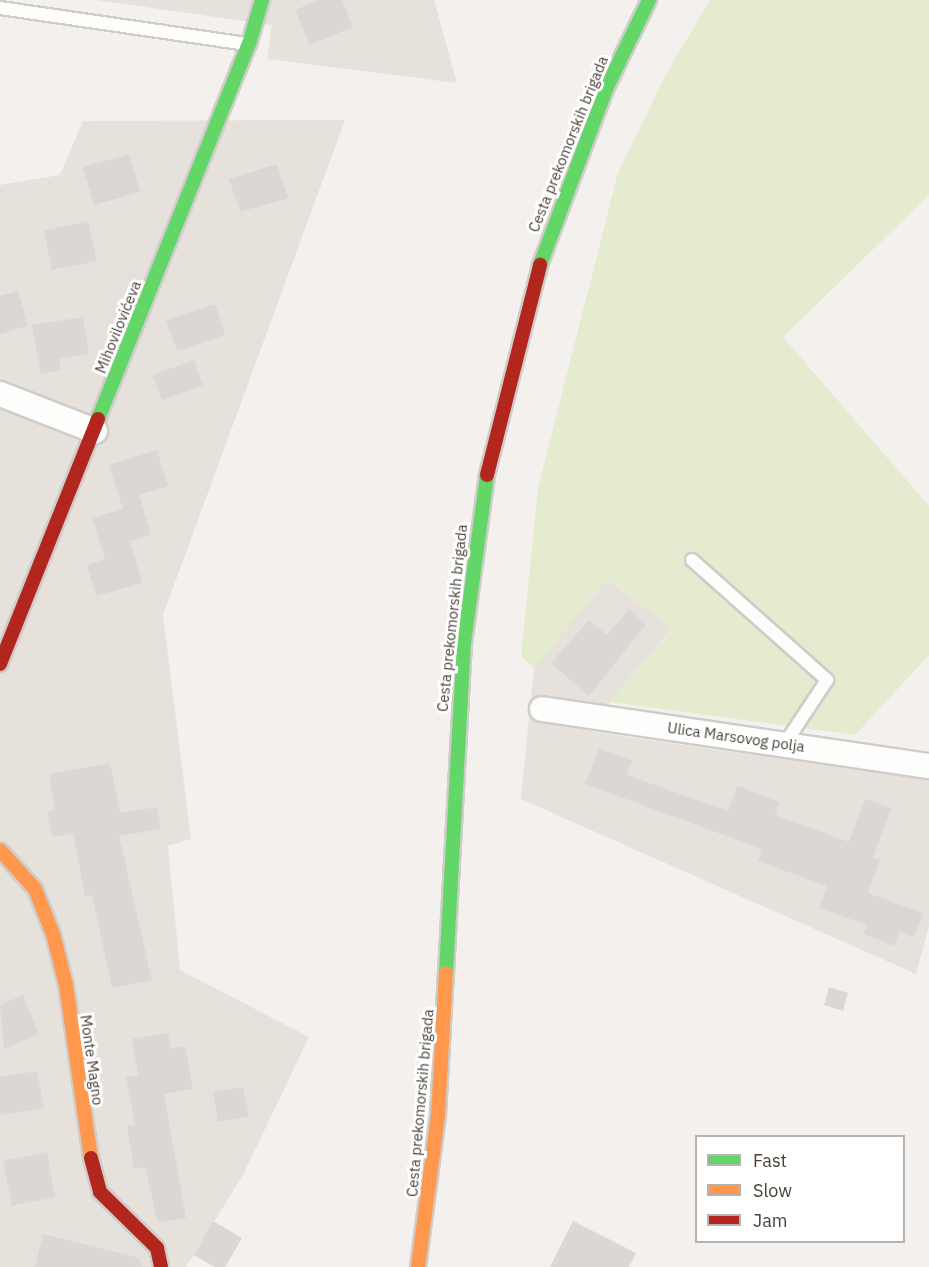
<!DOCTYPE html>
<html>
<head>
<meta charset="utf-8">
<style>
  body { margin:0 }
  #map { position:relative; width:929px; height:1267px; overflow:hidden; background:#f3f0ed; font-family:"IBM Plex Sans",sans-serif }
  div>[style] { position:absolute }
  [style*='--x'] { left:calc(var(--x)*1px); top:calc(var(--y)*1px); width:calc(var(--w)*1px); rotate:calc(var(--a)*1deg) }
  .residential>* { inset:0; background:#e7e1dc }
  .green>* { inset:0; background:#e4ebcf }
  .building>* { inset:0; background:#dbd7d4 }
  .roads { filter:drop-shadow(2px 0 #cfccc9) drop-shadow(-2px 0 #cfccc9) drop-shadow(0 2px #cfccc9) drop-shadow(0 -2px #cfccc9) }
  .lane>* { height:12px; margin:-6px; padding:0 6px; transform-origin:6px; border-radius:6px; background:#fdfdfc }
  .street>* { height:24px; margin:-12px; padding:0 12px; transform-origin:12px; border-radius:12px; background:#fdfdfc }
  .fast>* { height:14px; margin:-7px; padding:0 7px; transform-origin:7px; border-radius:7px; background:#63d668 }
  .slow>* { height:14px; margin:-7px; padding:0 7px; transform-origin:7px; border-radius:7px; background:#ff974d }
  .jam>* { height:14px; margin:-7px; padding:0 7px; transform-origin:7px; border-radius:7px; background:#b3261e }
  span { translate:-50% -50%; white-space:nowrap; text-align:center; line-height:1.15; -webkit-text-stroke:6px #fff; paint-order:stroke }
  .street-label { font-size:15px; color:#494139 }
  .legend { position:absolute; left:695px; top:1135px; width:210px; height:108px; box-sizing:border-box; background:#fff; border:2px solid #b6b3b0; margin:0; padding:8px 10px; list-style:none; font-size:18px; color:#494139 }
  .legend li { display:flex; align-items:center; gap:12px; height:30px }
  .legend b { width:30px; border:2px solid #b6b3b0 }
</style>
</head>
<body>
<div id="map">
  <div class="residential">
    <div style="clip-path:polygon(96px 0,434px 0,457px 83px,267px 59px,272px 25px)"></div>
    <div style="clip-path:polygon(345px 120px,163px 615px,191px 839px,168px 846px,180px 970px,309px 1037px,243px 1175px,186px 1267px,0 1267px,0 185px,60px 175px,83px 121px)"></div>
    <div style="clip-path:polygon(607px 579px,672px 628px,610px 702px,593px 732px,929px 780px,929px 926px,916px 974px,521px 799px,534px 668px)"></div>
  </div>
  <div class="green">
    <div style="clip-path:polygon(710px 0,929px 0,929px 195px,783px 337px,929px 506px,929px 655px,855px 735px,610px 702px,672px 629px,608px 579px,534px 668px,521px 656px,538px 488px,618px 173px,666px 74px)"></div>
  </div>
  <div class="building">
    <div style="clip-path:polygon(319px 0,342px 0,353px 27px,310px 45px,295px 10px)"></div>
    <div style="clip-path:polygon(129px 154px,140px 192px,94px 205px,83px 167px)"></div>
    <div style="clip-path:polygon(277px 164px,288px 198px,240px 212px,229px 179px)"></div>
    <div style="clip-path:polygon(88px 221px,97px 261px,52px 270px,44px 231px)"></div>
    <div style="clip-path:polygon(18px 291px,28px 326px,0 334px,0 296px)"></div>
    <div style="clip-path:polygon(215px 304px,225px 335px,177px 351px,166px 320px)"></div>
    <div style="clip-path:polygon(83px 317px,89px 354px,59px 359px,61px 370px,41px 374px,32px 325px)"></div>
    <div style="clip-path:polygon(194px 360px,203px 386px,162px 400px,152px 375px)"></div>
    <div style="clip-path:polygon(157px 450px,168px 486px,139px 495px,151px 535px,130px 541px,142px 583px,96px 596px,87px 565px,105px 559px,92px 518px,123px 509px,109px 465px)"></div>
    <div style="clip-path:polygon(629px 609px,646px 624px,589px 696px,551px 663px,589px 620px,607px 635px)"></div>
    <div style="clip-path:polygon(599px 749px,632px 760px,627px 775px,728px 811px,737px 786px,780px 802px,775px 815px,849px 842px,865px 799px,891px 808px,873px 857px,880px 860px,868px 893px,923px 913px,914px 937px,900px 931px,894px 946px,864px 934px,867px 925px,819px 908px,827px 886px,758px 861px,762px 849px,585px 784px)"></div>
    <div style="clip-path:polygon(110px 763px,120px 813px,157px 807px,161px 829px,119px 836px,152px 980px,112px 988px,92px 895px,85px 896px,73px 833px,52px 837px,47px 811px,55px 810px,49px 774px)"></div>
    <div style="clip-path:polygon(829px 987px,848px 993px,843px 1011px,824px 1005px)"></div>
    <div style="clip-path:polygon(23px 995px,39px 1034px,4px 1049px,0 1005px)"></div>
    <div style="clip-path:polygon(168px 1033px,171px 1049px,185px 1046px,193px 1089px,164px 1094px,186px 1218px,158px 1223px,145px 1167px,134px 1169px,127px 1126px,135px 1125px,126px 1077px,138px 1075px,132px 1039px)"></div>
    <div style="clip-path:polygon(37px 1071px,44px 1108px,0 1115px,0 1077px)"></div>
    <div style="clip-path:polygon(243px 1087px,249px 1116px,218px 1122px,213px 1092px)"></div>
    <div style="clip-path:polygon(47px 1152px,55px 1197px,12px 1206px,3px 1161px)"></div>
    <div style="clip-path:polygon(213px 1221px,242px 1238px,225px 1267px,215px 1267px,194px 1255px)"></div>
    <div style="clip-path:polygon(573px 1221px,636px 1253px,629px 1267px,550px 1267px)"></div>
    <div style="clip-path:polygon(43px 1234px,140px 1258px,142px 1267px,35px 1267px)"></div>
  </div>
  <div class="roads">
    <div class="lane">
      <div style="--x:0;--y:8;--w:251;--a:8.3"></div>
      <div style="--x:692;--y:560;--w:181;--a:41.6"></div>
      <div style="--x:827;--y:680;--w:78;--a:123.5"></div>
    </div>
    <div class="street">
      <div style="--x:0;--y:394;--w:102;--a:21.3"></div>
      <div style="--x:542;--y:709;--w:391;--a:8.4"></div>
    </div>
    <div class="fast">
      <div style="--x:540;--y:265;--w:190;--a:-69.4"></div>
      <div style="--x:607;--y:87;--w:97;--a:-64.2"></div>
      <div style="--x:98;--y:419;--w:404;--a:-68.1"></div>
      <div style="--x:249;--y:44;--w:46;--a:-73.5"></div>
      <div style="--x:446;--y:973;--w:330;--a:-86.9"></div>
      <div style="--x:464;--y:643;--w:170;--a:-82.2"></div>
    </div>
    <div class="slow">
      <div style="--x:0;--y:850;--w:52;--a:48.1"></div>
      <div style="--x:35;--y:889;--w:48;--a:68.2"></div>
      <div style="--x:53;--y:934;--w:53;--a:75.7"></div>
      <div style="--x:66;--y:985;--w:175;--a:81.8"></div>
      <div style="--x:418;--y:1267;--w:153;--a:-82.5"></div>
      <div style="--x:438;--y:1115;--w:142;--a:-86.8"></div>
    </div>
    <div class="jam">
      <div style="--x:487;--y:475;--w:217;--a:-75.8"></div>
      <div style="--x:0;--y:664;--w:264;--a:-68.2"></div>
      <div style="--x:91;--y:1158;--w:35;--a:75"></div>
      <div style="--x:100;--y:1192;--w:80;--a:44.5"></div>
      <div style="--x:157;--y:1248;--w:19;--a:78"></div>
    </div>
  </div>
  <div class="street-label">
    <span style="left:568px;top:144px;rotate:-68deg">Cesta prekomorskih brigada</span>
    <span style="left:118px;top:327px;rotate:-68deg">Mihovilovićeva</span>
    <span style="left:452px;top:618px;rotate:-84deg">Cesta prekomorskih brigada</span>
    <span style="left:736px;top:737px;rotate:8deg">Ulica Marsovog polja</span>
    <span style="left:92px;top:1060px;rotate:82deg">Monte Magno</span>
    <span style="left:420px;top:1103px;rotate:-85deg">Cesta prekomorskih brigada</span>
  </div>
  <ul class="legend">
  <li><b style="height:8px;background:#63d668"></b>Fast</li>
  <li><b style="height:8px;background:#ff974d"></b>Slow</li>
  <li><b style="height:8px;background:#b3261e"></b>Jam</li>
  </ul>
</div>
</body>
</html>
